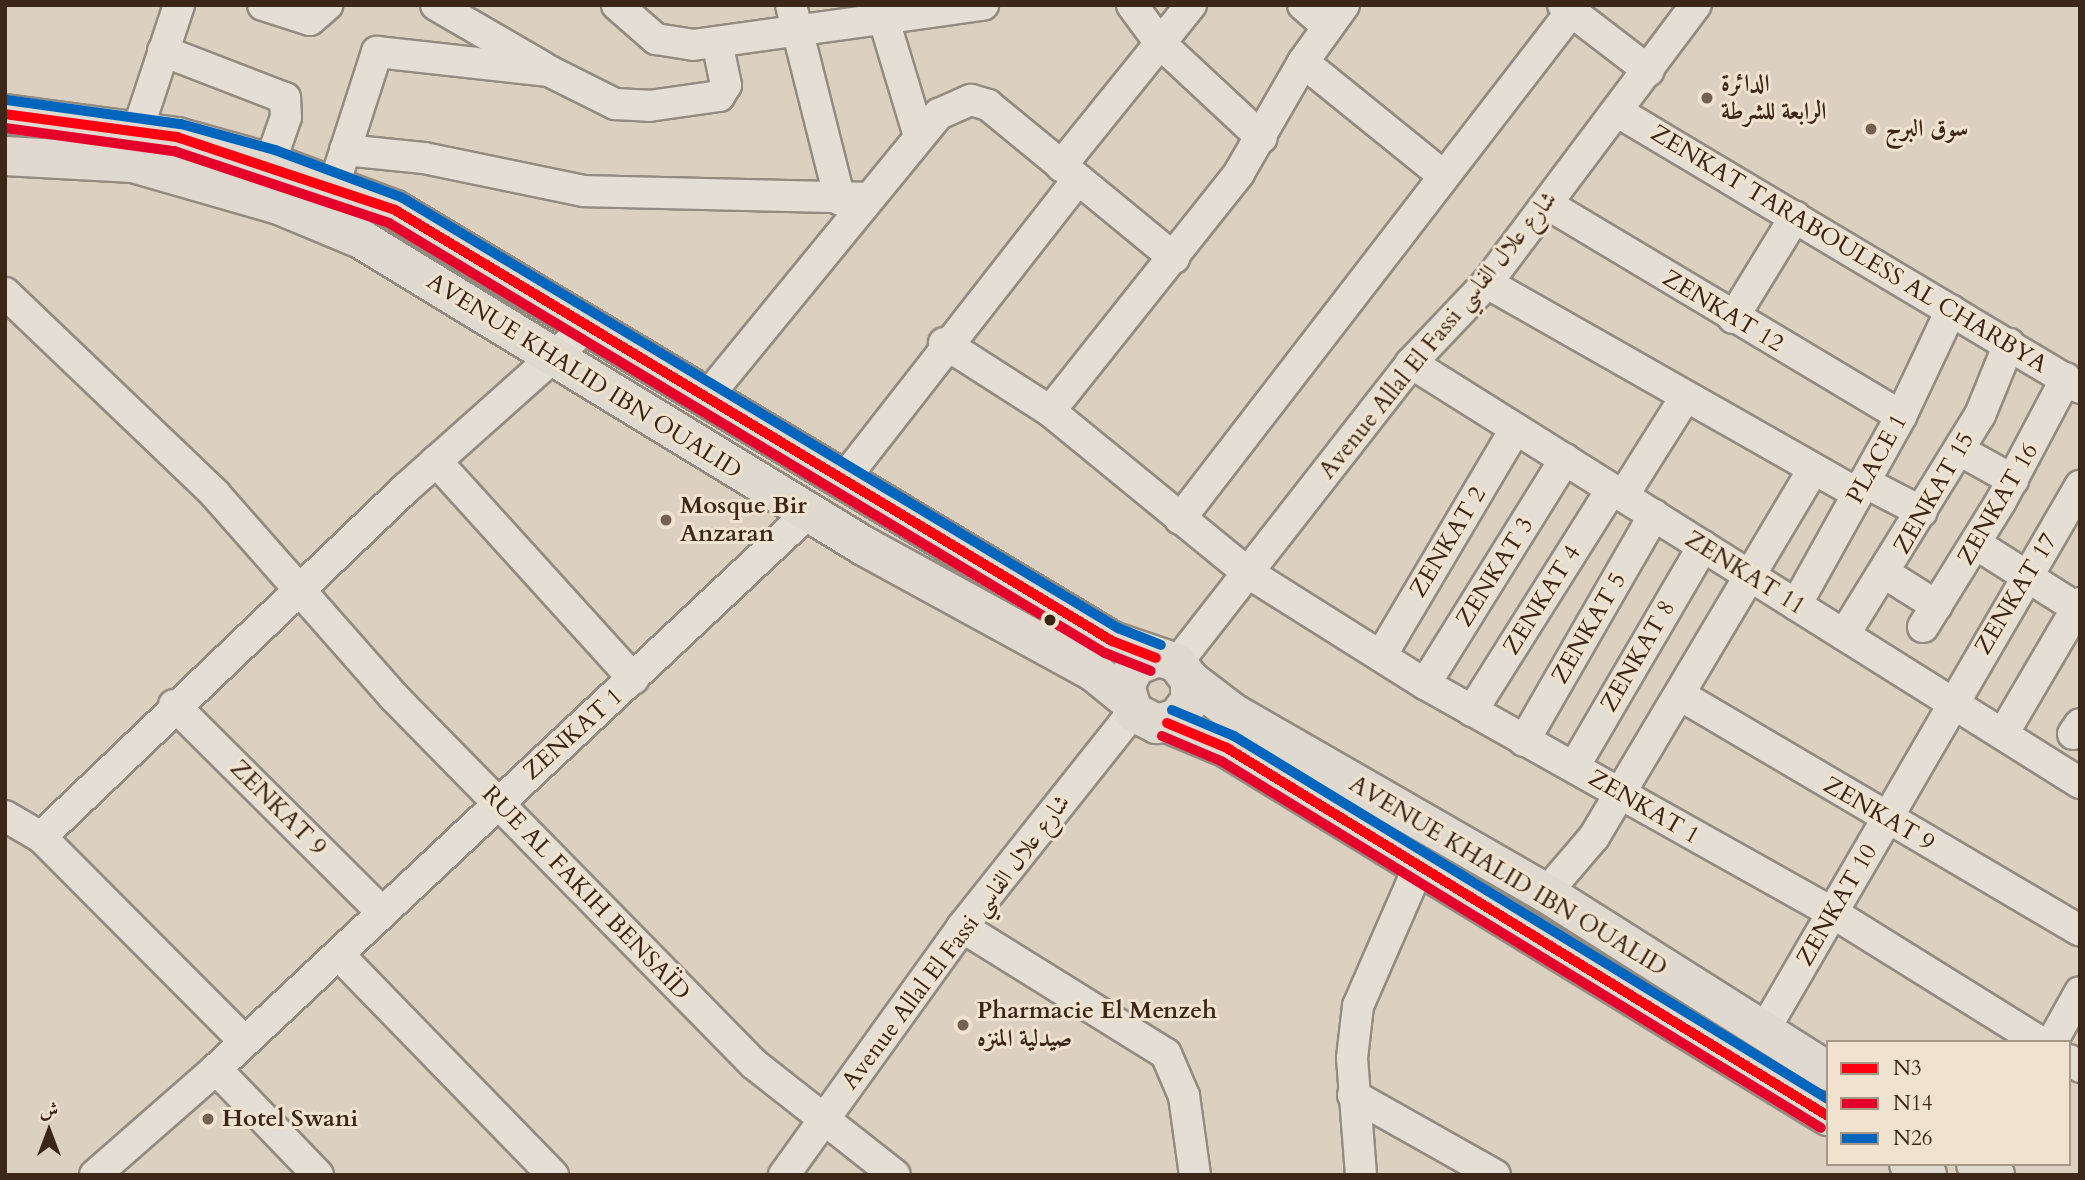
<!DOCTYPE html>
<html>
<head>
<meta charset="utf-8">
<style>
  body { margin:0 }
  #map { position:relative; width:2085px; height:1180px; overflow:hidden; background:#dcd1c0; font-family:Cardo,Amiri,serif }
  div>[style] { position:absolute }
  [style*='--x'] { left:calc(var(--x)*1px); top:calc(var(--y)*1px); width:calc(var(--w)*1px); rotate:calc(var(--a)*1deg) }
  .roads { filter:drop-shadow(2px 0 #948b80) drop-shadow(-2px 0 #948b80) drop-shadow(0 2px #948b80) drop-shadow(0 -2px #948b80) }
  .minor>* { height:30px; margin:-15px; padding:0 15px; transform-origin:15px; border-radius:15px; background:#e4ded5 }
  .major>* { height:38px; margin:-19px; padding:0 19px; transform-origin:19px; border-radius:19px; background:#dfd9cf }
  .bus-1>* { height:10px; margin:-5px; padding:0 5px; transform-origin:5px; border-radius:5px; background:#f01 }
  .bus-2>* { height:10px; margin:-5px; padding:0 5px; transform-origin:5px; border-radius:5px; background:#e4002b }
  .bus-3>* { height:10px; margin:-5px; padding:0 5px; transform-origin:5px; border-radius:5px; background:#0065bd }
  .dots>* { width:19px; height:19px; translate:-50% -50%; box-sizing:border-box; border:4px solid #efe3cf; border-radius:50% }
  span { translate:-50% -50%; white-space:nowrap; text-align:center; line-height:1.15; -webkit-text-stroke:6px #efe3cf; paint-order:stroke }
  .poi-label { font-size:24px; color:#3b2617; font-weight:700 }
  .left { translate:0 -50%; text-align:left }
  .street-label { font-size:24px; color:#3b2617 }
  .frame { position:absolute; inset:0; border:7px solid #3b2617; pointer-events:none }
  .legend { position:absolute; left:1826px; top:1040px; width:245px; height:126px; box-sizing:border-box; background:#efe3cf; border:2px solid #a79785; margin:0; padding:9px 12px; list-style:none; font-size:21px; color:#3b2617 }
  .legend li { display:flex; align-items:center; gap:14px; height:35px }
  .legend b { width:35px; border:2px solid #a79785 }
  .north { position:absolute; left:14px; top:1096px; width:70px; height:70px; -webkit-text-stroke:5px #efe3cf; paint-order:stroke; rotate:0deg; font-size:19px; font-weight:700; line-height:28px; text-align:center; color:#3b2617 }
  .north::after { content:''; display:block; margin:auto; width:24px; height:32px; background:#3b2617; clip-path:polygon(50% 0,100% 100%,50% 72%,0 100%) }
</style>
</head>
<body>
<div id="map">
  <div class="roads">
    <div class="minor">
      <div style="--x:263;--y:5;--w:49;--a:17.7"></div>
      <div style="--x:310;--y:20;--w:23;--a:-41"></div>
      <div style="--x:436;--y:5;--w:124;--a:30.1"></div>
      <div style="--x:617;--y:5;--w:52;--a:41.1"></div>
      <div style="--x:656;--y:39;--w:37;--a:9"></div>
      <div style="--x:693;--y:45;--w:293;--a:-7.9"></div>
      <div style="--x:791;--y:5;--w:201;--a:75.9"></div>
      <div style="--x:1132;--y:5;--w:47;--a:53.6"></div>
      <div style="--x:1160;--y:43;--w:139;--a:43"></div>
      <div style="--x:1303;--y:5;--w:33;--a:41"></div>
      <div style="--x:1563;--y:5;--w:108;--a:37.5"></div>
      <div style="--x:884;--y:20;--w:121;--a:73.2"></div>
      <div style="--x:163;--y:51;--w:131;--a:21.1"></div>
      <div style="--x:285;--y:98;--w:19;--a:87"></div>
      <div style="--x:286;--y:117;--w:49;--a:109.2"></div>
      <div style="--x:1303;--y:62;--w:181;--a:39"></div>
      <div style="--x:1618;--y:112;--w:538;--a:30.85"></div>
      <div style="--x:138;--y:129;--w:131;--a:-71.7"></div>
      <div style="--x:345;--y:150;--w:79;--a:5.8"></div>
      <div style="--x:424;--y:158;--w:163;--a:11.7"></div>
      <div style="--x:584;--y:191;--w:283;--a:1.4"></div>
      <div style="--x:1061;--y:166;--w:207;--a:-51.1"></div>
      <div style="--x:334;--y:185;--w:140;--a:-72.1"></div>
      <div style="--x:377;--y:52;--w:173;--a:6.3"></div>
      <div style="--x:549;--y:71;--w:74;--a:26.6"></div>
      <div style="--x:615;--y:104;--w:34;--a:3"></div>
      <div style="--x:649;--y:106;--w:71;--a:-8.1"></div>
      <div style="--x:719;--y:96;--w:13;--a:-58"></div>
      <div style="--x:726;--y:85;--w:44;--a:-101.8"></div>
      <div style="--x:1547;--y:204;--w:413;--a:30.9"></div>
      <div style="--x:1487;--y:283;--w:425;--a:29.6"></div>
      <div style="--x:5;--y:293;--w:291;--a:43.7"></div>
      <div style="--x:215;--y:494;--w:271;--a:48.6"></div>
      <div style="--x:394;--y:697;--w:514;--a:45.55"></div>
      <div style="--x:754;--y:1064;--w:179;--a:38.2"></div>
      <div style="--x:1733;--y:318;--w:119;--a:-58.5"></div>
      <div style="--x:944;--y:343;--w:126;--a:32.7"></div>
      <div style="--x:1050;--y:411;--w:254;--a:39.3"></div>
      <div style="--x:1247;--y:572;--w:210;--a:32.2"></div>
      <div style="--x:1425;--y:684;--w:468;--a:29.3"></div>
      <div style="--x:1833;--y:913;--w:244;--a:31.9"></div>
      <div style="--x:1411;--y:363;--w:790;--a:32.12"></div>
      <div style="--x:707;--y:397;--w:366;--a:-50.7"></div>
      <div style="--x:939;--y:114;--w:35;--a:-24"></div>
      <div style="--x:971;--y:100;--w:18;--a:16"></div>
      <div style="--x:988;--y:105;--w:241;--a:39.4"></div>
      <div style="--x:1050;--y:411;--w:304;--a:-51.5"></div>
      <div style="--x:1239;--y:173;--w:128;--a:-60"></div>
      <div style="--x:1303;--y:62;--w:70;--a:-54.3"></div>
      <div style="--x:1959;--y:450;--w:62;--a:29.1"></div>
      <div style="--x:436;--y:461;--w:294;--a:47.8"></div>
      <div style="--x:844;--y:479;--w:380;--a:-52"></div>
      <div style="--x:1864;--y:482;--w:65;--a:27.3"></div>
      <div style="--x:1623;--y:496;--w:115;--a:-57.8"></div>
      <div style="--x:1180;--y:519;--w:640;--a:-52.36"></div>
      <div style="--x:1976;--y:544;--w:123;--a:32.4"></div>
      <div style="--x:1886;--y:574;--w:60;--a:32.1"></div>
      <div style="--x:1796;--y:605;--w:216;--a:-60.9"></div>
      <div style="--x:1901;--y:416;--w:117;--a:-64.7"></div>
      <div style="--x:1923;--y:627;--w:148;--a:-58.2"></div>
      <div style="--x:2001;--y:501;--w:139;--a:-62.1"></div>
      <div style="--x:1844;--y:635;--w:259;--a:-58.3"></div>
      <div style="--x:1980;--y:415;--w:77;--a:-67.8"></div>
      <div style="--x:1381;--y:656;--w:264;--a:-59.4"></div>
      <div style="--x:1177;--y:663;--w:380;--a:-52"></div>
      <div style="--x:1411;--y:363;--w:110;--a:-46.5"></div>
      <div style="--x:1487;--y:283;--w:348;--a:-53.1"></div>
      <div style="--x:1425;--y:684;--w:265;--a:-58.1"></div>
      <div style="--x:1680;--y:695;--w:464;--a:30.5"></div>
      <div style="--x:174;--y:705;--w:293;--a:44.9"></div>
      <div style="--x:1472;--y:711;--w:262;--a:-57.8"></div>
      <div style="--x:2003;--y:734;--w:152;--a:-59.6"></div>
      <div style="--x:2073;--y:734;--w:12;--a:-55"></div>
      <div style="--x:1524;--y:741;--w:261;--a:-60.1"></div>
      <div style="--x:1574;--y:767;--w:256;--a:-59.7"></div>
      <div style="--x:5;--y:816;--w:42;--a:30.3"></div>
      <div style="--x:41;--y:837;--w:286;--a:45.1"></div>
      <div style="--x:41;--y:837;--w:504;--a:-43.71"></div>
      <div style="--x:405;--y:489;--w:245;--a:-41.7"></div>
      <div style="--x:1546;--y:893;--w:74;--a:-49.4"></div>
      <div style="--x:1594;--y:837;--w:427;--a:-59.2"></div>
      <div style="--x:962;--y:927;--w:240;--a:31.9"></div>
      <div style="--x:1166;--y:1054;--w:46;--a:66.8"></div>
      <div style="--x:1184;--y:1096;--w:80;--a:82.1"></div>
      <div style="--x:339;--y:955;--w:307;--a:45.8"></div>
      <div style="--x:1762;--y:1034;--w:634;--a:-59.87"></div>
      <div style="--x:2052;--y:1042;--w:57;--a:-60.8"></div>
      <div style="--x:2069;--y:1060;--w:13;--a:32"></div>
      <div style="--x:216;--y:1069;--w:147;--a:46.1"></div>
      <div style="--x:1353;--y:1095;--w:163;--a:29.4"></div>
      <div style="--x:95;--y:1175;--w:161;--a:-41.2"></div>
      <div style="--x:216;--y:1069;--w:812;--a:-43.2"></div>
      <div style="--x:784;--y:1175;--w:305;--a:-54.3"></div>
      <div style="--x:962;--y:927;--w:275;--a:-51.5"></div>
      <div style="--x:1361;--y:1175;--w:117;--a:-94.4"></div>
      <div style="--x:1352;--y:1058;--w:52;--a:-83.4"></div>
      <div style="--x:1358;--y:1006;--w:155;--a:-66.4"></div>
    </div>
    <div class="major">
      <div style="--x:5;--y:114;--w:174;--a:7.6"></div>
      <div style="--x:177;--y:137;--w:97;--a:15.6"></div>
      <div style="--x:270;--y:163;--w:134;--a:20.6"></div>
      <div style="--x:395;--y:210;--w:837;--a:31.01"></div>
      <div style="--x:1112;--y:641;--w:69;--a:18.7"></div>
      <div style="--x:1177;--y:663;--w:21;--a:53"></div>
      <div style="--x:1190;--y:680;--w:21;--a:90"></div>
      <div style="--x:1190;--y:701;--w:21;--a:127"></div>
      <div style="--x:1177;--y:718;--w:21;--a:163"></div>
      <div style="--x:1157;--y:724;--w:27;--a:-153"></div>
      <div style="--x:1133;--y:712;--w:27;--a:-107"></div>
      <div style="--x:1125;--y:686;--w:22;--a:-63"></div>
      <div style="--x:1135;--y:666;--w:22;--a:-21"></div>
      <div style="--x:5;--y:156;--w:128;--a:3.1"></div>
      <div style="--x:133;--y:163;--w:152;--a:16"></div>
      <div style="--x:279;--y:205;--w:89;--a:22.5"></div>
      <div style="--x:361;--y:239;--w:589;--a:31.4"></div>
      <div style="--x:864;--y:546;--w:262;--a:28.7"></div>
      <div style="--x:1094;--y:672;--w:40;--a:39"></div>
      <div style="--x:1190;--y:680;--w:54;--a:37.5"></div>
      <div style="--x:1233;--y:713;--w:361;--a:29.9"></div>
      <div style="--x:1546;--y:893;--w:333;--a:32.3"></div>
      <div style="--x:1167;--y:723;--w:65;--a:22.6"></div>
      <div style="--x:1227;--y:748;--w:705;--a:31.48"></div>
      <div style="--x:1909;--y:1164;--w:21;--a:31"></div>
      <div style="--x:1976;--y:1164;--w:22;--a:30"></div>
    </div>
  </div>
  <div class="bus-1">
    <div style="--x:5;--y:114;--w:174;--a:7.6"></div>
    <div style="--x:177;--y:137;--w:230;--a:18.5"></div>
    <div style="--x:395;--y:210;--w:837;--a:31.01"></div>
    <div style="--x:1112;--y:641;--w:47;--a:21.1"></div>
    <div style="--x:1167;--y:723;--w:65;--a:22.6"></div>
    <div style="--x:1227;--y:748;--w:705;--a:31.48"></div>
  </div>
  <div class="bus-2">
    <div style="--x:5;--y:128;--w:171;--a:7.8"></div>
    <div style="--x:174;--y:151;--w:227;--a:18.5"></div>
    <div style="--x:389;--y:223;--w:835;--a:30.99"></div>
    <div style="--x:1105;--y:653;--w:49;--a:21.4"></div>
    <div style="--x:1162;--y:736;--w:64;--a:23"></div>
    <div style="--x:1221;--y:761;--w:703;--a:31.45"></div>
  </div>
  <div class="bus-3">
    <div style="--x:7;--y:100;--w:176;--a:7.9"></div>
    <div style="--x:181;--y:124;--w:98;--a:15.5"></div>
    <div style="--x:275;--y:150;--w:134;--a:20.5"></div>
    <div style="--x:401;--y:197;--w:837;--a:31.01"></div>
    <div style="--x:1118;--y:628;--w:46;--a:21.6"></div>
    <div style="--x:1172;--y:710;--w:67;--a:22.8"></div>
    <div style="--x:1234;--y:736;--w:696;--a:31.43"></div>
  </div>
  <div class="dots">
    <div style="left:1707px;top:98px;background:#736252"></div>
    <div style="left:1871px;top:129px;background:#736252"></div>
    <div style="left:666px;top:520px;background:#736252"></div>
    <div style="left:1050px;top:620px;background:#3b2617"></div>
    <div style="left:963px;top:1025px;background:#736252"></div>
    <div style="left:208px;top:1119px;background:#736252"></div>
  </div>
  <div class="poi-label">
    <span class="left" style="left:1721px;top:98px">الدائرة<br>الرابعة للشرطة</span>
    <span class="left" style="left:1885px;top:129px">سوق البرج</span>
    <span class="left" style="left:680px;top:520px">Mosque Bir<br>Anzaran</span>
    <span class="left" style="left:977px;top:1025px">Pharmacie El Menzeh<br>صيدلية المنزه</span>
    <span class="left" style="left:222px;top:1119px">Hotel Swani</span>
  </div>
  <div class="street-label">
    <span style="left:1849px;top:249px;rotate:31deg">ZENKAT TARABOULESS AL CHARBYA</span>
    <span style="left:1723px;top:311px;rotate:31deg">ZENKAT 12</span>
    <span style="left:1438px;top:335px;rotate:-51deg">Avenue Allal El Fassi شارع علال الفاسي</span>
    <span style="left:584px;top:376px;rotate:32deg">AVENUE KHALID IBN OUALID</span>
    <span style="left:1877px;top:459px;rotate:-61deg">PLACE 1</span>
    <span style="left:1934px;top:493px;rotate:-60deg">ZENKAT 15</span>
    <span style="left:1998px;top:504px;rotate:-60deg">ZENKAT 16</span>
    <span style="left:1448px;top:542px;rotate:-59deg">ZENKAT 2</span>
    <span style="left:1495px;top:572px;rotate:-58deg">ZENKAT 3</span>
    <span style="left:1745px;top:573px;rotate:32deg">ZENKAT 11</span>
    <span style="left:2016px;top:594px;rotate:-59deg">ZENKAT 17</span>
    <span style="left:1542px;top:600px;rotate:-58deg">ZENKAT 4</span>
    <span style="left:1589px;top:628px;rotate:-60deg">ZENKAT 5</span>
    <span style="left:1638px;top:656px;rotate:-60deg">ZENKAT 8</span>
    <span style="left:573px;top:734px;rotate:-42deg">ZENKAT 1</span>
    <span style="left:1644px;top:807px;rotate:30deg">ZENKAT 1</span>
    <span style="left:278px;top:808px;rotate:45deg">ZENKAT 9</span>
    <span style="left:1879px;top:814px;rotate:30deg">ZENKAT 9</span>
    <span style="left:1508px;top:876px;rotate:31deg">AVENUE KHALID IBN OUALID</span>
    <span style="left:586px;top:893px;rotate:46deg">RUE AL FAKIH BENSAÏD</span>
    <span style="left:1837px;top:905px;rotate:-60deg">ZENKAT 10</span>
    <span style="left:956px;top:942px;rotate:-53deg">Avenue Allal El Fassi شارع علال الفاسي</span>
  </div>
  <div class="frame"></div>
  <ul class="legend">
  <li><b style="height:9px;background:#f01"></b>N3</li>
  <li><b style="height:9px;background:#e4002b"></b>N14</li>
  <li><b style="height:9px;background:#0065bd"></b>N26</li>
  </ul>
  <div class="north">ش</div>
</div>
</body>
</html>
